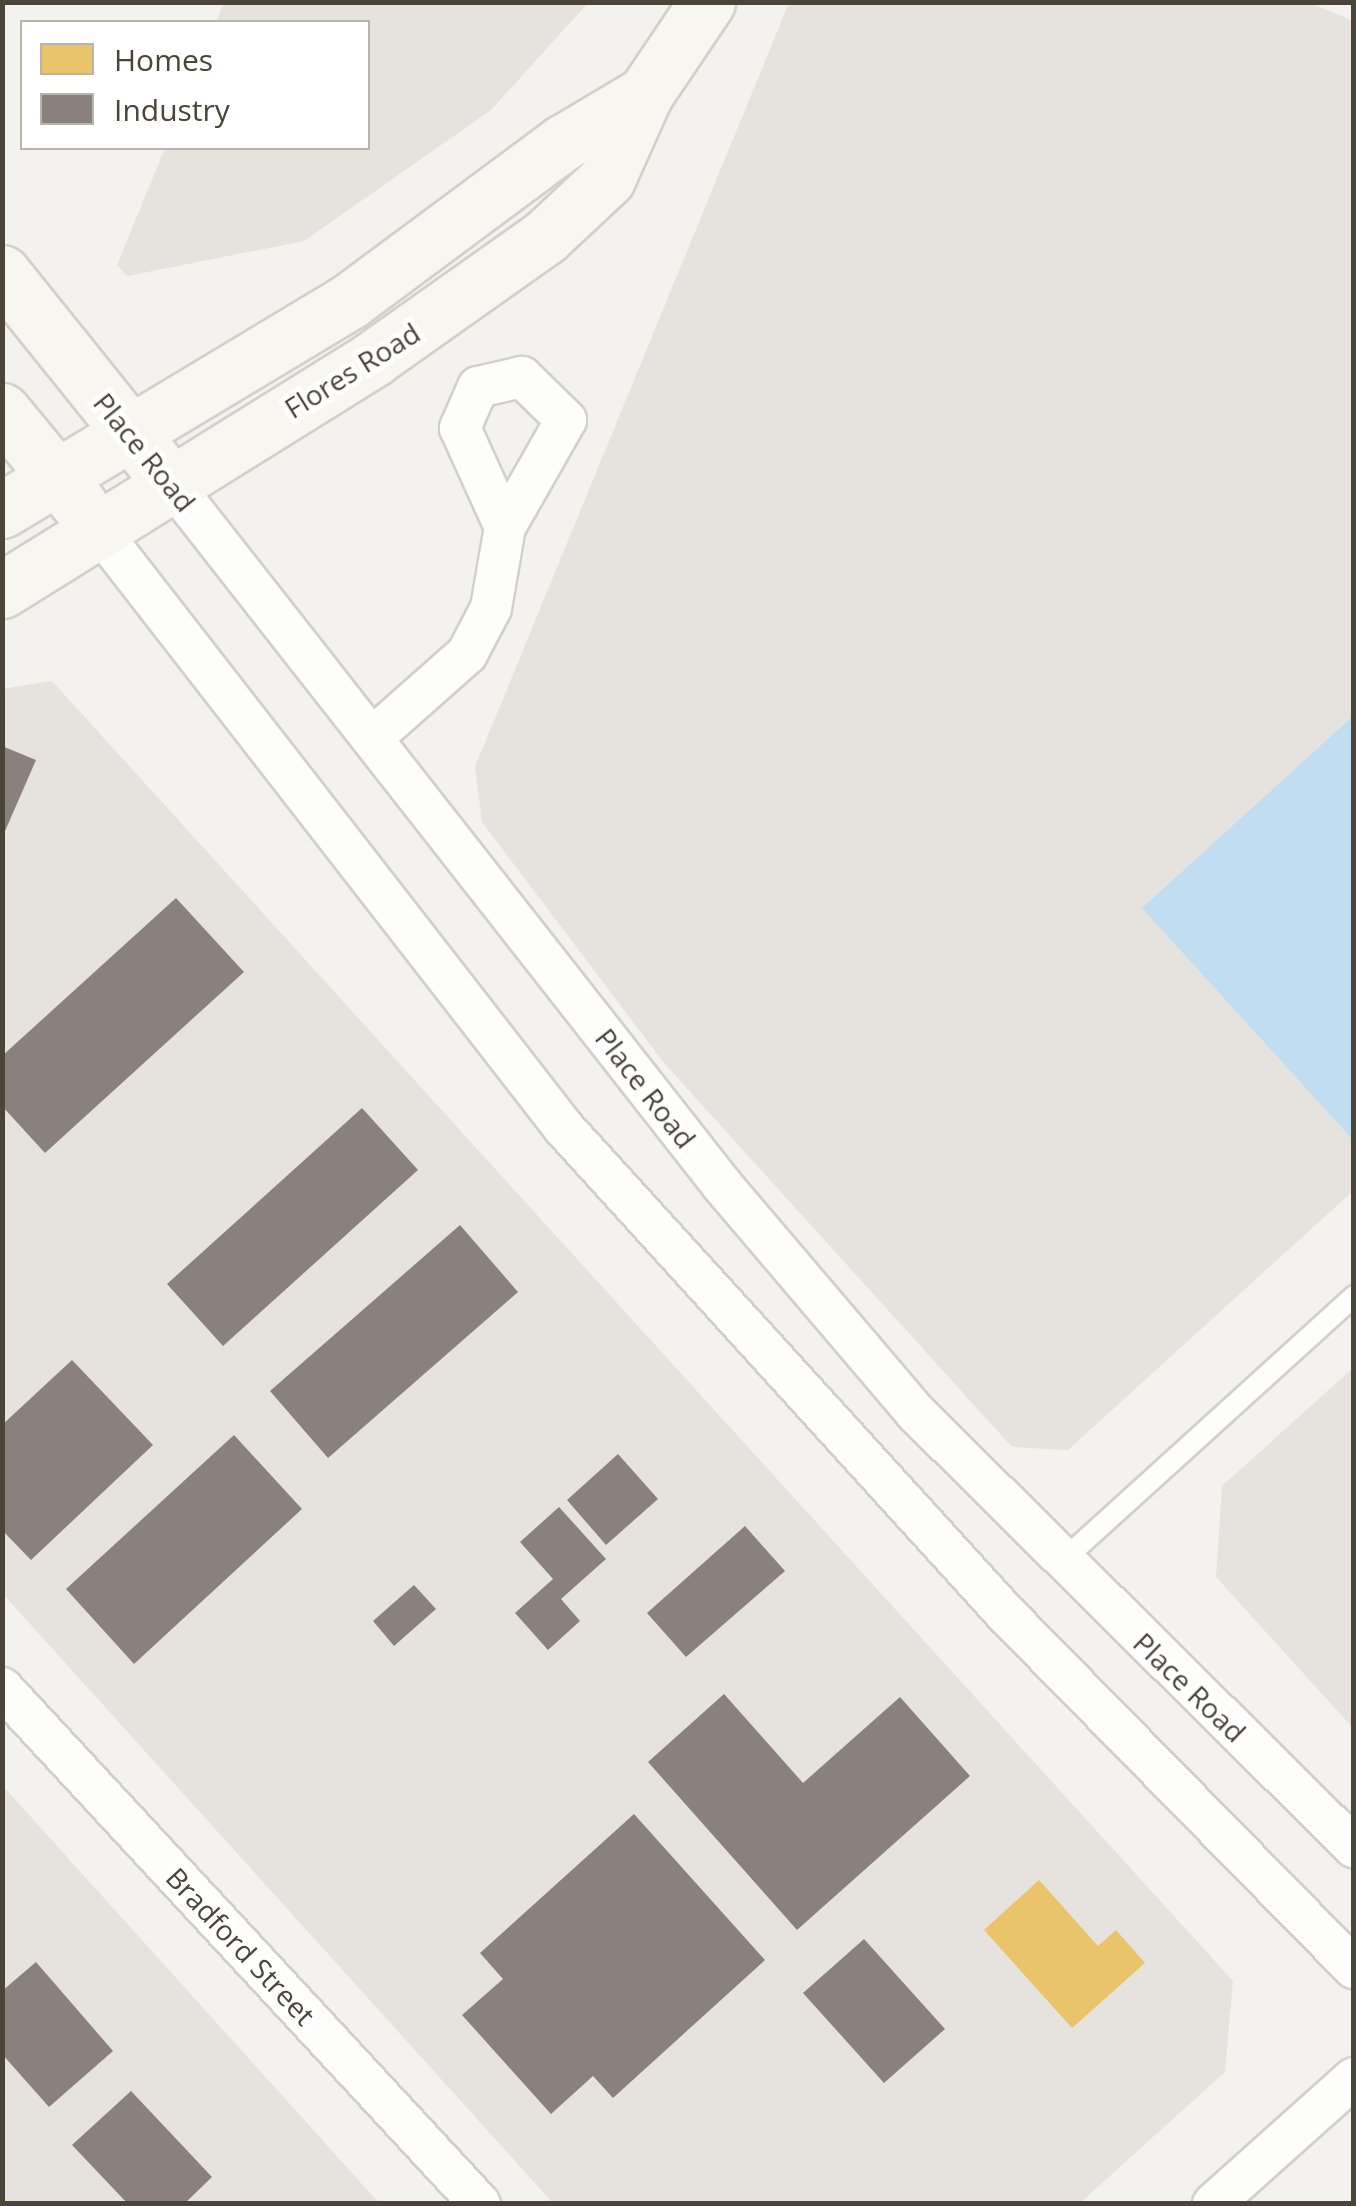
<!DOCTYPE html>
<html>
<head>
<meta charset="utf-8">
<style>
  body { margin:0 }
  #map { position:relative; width:1356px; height:2206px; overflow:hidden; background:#f4f2ee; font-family:"Open Sans",sans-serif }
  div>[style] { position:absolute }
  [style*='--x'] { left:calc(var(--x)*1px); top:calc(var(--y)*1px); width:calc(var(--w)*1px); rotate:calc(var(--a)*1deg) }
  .industrial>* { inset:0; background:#e6e2de }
  .water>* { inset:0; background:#c0ddf1 }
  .homes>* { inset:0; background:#e9c46a }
  .industry>* { inset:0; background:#8a817c }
  .roads { filter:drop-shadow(2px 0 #d2d0cb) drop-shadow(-2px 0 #d2d0cb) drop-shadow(0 2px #d2d0cb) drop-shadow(0 -2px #d2d0cb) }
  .lane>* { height:20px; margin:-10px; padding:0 10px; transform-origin:10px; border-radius:10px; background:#fdfdfc }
  .street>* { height:40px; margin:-20px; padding:0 20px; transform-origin:20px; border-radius:20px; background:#fdfdfc }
  .secondary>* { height:55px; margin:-27.5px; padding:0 27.5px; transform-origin:27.5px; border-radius:27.5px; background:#f7f6f1 }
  span { translate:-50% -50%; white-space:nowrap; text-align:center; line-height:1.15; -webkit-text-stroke:10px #fff; paint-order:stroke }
  .street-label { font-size:28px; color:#4b4439 }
  .frame { position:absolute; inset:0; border:5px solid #4b4439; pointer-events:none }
  .legend { position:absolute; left:20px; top:20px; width:350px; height:130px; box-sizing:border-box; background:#fff; border:2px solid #b7b4b0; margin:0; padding:12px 18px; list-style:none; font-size:30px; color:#4b4439 }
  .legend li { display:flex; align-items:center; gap:20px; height:50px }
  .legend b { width:50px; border:2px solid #b7b4b0 }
</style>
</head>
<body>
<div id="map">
  <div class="industrial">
    <div style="clip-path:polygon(1308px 2px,1353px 21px,1353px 716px,1143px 908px,1353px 1140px,1353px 1191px,1068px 1450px,1012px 1447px,664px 1063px,482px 822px,475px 767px,789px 3px)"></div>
    <div style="clip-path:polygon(224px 3px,224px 2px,588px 3px,491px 110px,304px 241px,127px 276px,117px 265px,165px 148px,368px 148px,368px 22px,216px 22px)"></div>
    <div style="clip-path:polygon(52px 681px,1233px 1981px,1225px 2072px,1080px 2203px,553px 2203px,3px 1594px,2px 689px)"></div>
    <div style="clip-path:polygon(1353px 1368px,1353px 1728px,1216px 1577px,1222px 1486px)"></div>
    <div style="clip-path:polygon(3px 1786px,379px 2203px,3px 2203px)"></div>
  </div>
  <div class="water">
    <div style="clip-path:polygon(1353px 716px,1353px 1140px,1142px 908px)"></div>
  </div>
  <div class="homes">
    <div style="clip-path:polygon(1039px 1880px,1098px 1946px,1116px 1930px,1145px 1963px,1072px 2028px,984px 1930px)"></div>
  </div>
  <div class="industry">
    <div style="clip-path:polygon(2px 746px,36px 760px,2px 838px)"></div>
    <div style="clip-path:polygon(176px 898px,244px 972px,45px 1153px,2px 1106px,2px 1056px)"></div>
    <div style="clip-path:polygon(362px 1108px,418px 1170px,223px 1346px,167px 1284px)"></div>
    <div style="clip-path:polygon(460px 1225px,518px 1292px,328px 1458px,270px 1391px)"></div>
    <div style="clip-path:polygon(72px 1360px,153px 1445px,31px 1560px,2px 1530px,2px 1425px)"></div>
    <div style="clip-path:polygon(234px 1435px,302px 1509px,134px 1664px,66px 1589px)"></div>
    <div style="clip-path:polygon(618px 1454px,658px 1499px,606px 1545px,567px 1500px)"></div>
    <div style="clip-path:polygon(559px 1507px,606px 1559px,561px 1599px,580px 1621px,548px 1650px,515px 1613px,553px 1579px,520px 1542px)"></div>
    <div style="clip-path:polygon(745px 1526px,785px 1571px,686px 1657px,647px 1613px)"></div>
    <div style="clip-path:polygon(414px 1585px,436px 1609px,394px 1646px,373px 1621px)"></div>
    <div style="clip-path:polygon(724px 1694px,803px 1783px,900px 1697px,970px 1776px,797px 1930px,648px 1762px)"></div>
    <div style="clip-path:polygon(634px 1814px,765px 1960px,613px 2098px,593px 2076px,551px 2114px,462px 2015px,503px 1979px,480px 1953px)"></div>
    <div style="clip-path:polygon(864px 1939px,945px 2029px,884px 2083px,803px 1993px)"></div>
    <div style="clip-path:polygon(36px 1962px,113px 2051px,49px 2107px,2px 2054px,2px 1991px)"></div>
    <div style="clip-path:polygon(131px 2091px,212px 2177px,184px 2204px,128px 2204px,72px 2145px)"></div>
  </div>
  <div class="roads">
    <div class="lane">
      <div style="--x:1061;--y:1562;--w:396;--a:-42.2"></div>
    </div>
    <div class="street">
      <div style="--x:172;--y:484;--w:891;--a:51.88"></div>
      <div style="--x:722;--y:1185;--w:299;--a:49.6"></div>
      <div style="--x:916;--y:1413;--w:617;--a:44.74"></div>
      <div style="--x:99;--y:530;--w:758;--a:52.13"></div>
      <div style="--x:564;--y:1128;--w:656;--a:47.72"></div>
      <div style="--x:1005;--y:1613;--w:498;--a:45.5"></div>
      <div style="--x:372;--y:738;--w:127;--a:-41.5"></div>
      <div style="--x:467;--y:654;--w:52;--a:-62.4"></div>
      <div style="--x:491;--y:608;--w:82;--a:-80.2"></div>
      <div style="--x:505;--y:527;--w:123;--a:-60.3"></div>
      <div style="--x:566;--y:420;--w:62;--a:-135.7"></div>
      <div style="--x:522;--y:377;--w:45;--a:167.2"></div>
      <div style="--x:478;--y:387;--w:45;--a:113.7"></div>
      <div style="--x:460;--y:428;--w:109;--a:65.6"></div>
      <div style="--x:2;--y:1688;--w:703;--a:47.19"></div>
      <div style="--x:1213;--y:2204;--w:189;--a:-41.8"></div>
    </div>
    <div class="secondary">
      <div style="--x:2;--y:273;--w:243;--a:51.2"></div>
      <div style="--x:2;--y:411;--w:121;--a:50.4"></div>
      <div style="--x:2;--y:510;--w:407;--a:-31"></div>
      <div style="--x:351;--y:300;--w:265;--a:-36.6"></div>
      <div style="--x:564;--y:142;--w:94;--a:-30.7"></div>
      <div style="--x:2;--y:590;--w:438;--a:-31.9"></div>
      <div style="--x:374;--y:358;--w:209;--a:-35.3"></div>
      <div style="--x:545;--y:237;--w:85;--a:-43.1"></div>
      <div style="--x:607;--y:179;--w:93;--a:-65.9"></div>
      <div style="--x:645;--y:94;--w:111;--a:-56"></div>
    </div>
  </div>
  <div class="street-label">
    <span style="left:352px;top:370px;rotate:-32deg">Flores Road</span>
    <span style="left:145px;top:452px;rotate:51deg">Place Road</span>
    <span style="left:646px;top:1088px;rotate:52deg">Place Road</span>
    <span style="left:1190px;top:1687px;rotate:44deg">Place Road</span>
    <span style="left:241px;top:1946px;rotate:47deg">Bradford Street</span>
  </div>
  <div class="frame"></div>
  <ul class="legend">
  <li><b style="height:28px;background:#e9c46a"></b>Homes</li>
  <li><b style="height:28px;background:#8a817c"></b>Industry</li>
  </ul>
</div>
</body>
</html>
